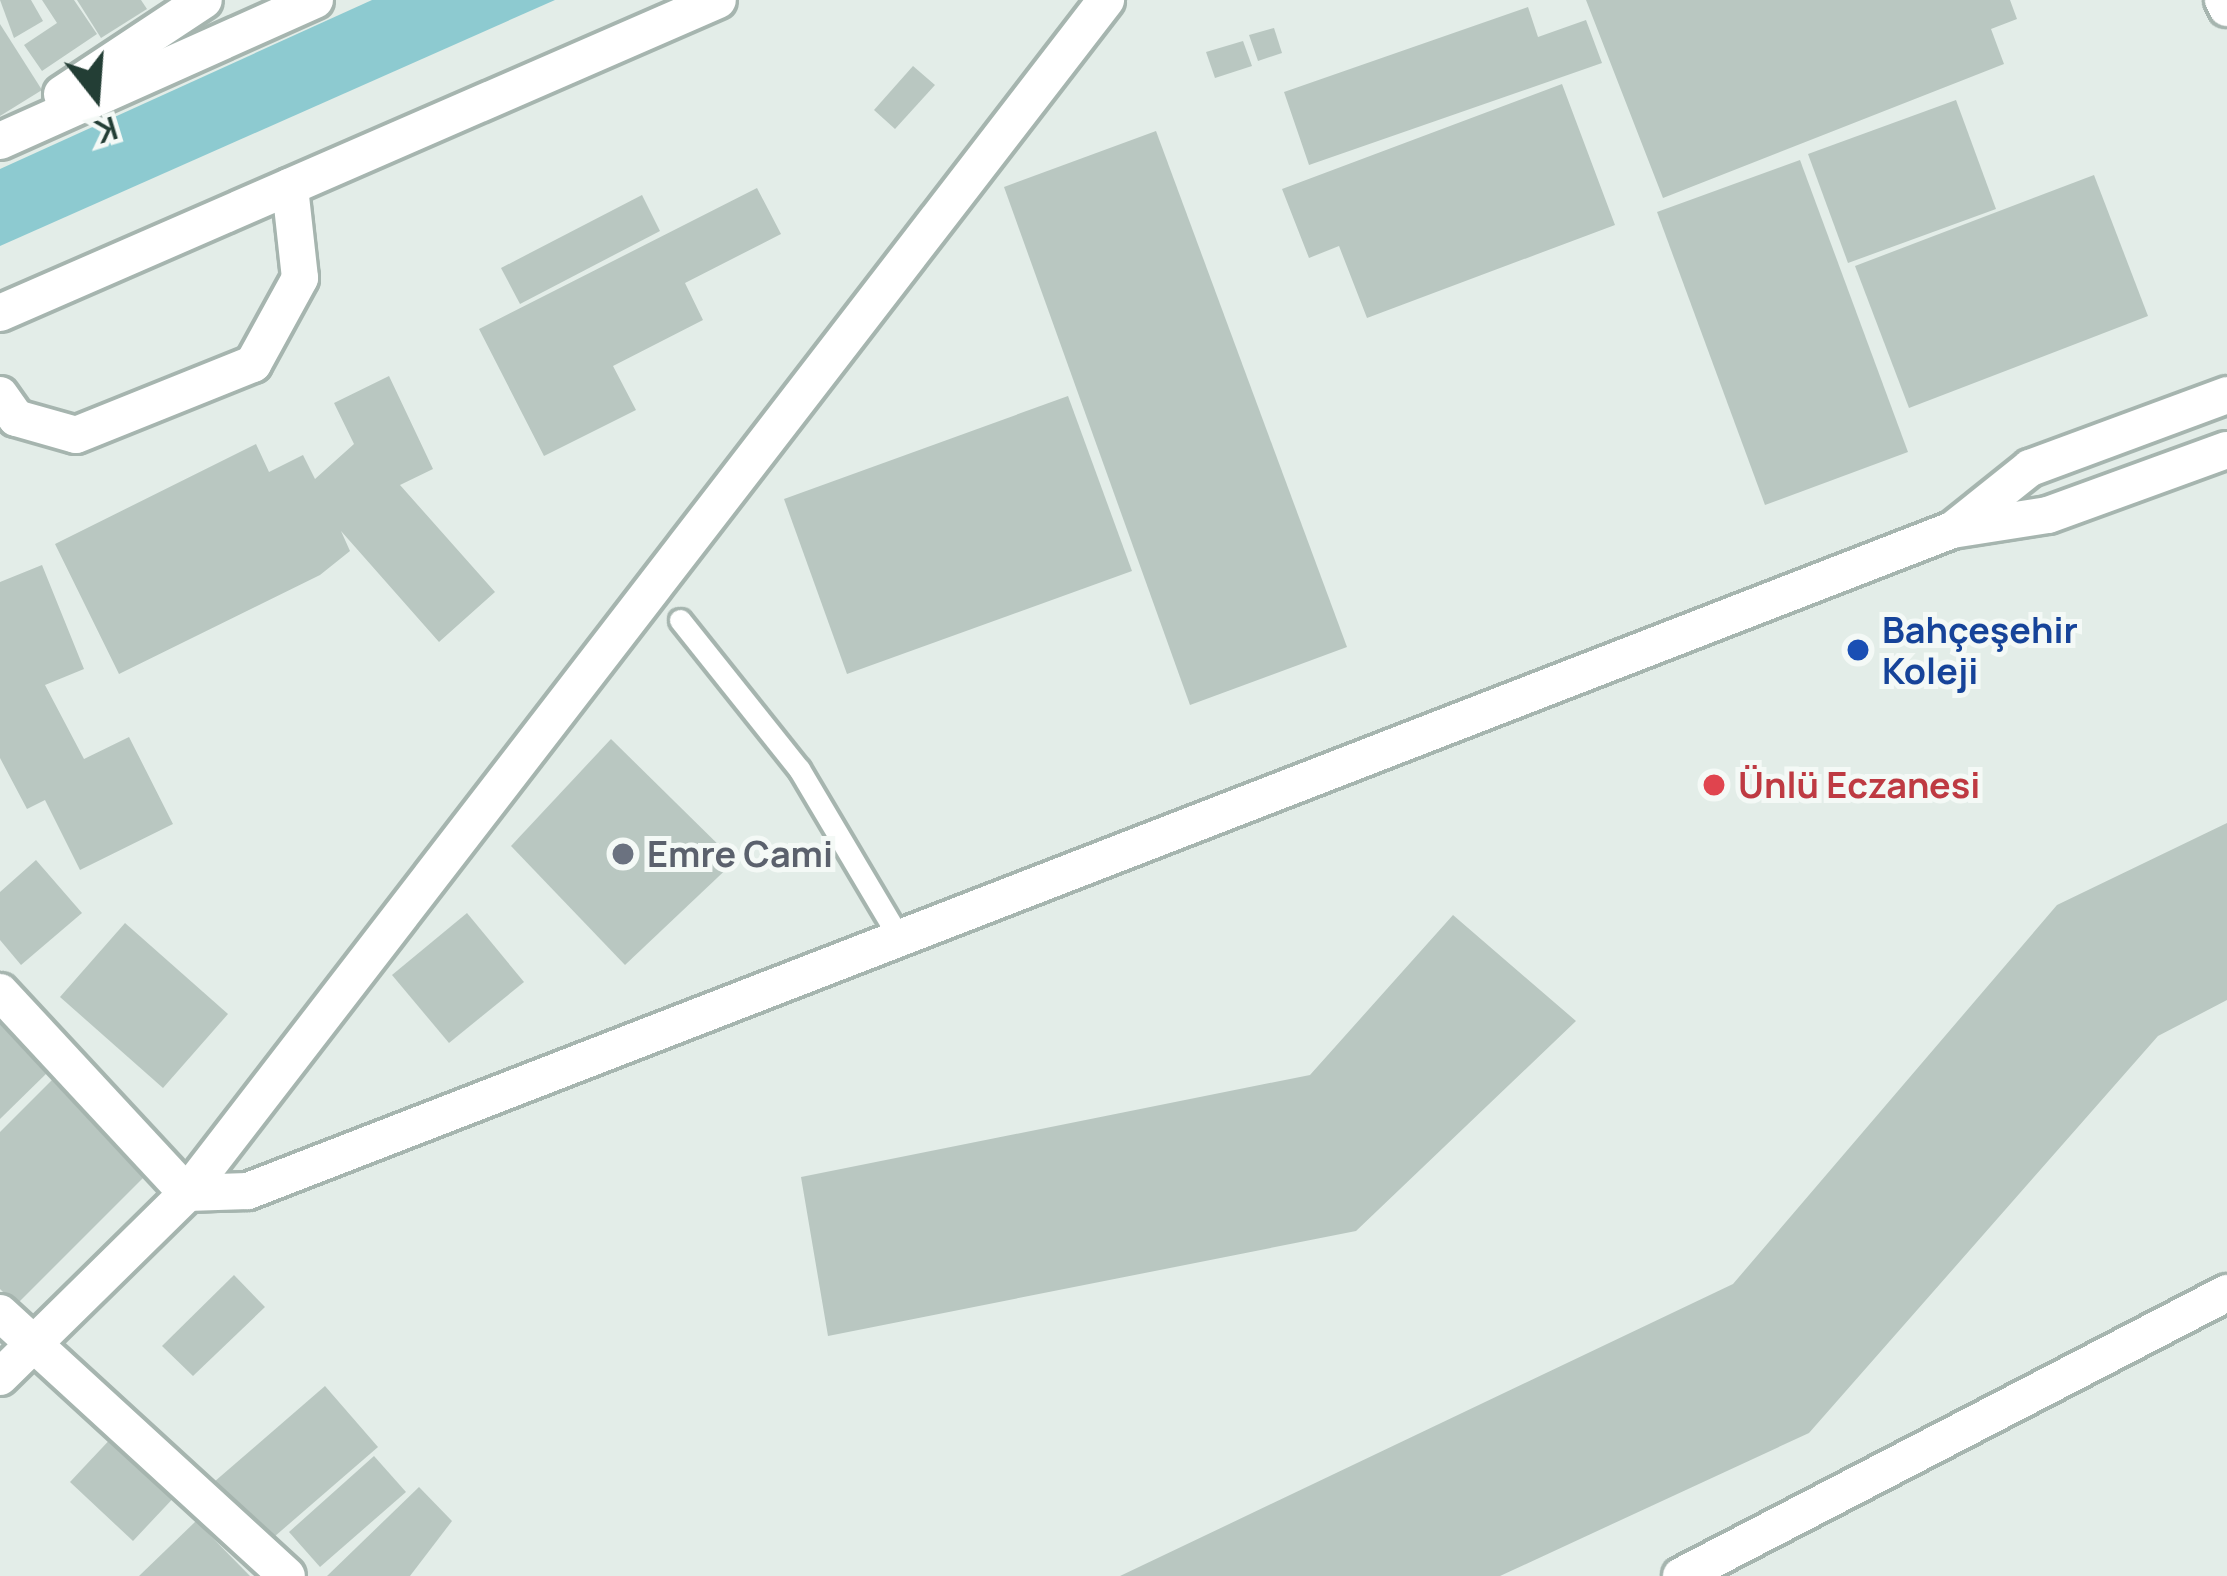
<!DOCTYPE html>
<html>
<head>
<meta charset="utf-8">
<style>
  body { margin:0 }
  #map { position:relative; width:2227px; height:1576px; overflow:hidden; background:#e3ede8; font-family:Manrope,sans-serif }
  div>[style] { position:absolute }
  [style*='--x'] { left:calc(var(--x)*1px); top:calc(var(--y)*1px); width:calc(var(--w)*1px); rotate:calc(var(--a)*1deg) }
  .water>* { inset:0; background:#8dcad0 }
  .building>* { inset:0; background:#b9c7c1 }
  .roads { filter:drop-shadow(3px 0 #a6b5af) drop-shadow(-3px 0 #a6b5af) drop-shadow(0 3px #a6b5af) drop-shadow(0 -3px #a6b5af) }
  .service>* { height:21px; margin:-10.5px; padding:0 10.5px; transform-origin:10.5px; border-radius:10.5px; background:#fff }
  .minor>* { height:36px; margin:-18px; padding:0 18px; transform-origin:18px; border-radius:18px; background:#fff }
  .tertiary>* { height:36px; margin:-18px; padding:0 18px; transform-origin:18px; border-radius:18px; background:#fff }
  .secondary>* { height:36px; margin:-18px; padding:0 18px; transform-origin:18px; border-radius:18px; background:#fff }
  .dots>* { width:33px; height:33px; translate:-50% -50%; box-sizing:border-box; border:6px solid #f4f9f6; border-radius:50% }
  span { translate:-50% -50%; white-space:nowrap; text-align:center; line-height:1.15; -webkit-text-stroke:10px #f4f9f6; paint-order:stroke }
  .transit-label { font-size:36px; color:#164399; font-weight:700 }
  .left { translate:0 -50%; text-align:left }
  .health-label { font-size:36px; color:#be3a42; font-weight:700 }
  .worship-label { font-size:36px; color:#5b616d; font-weight:700 }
  .north { position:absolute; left:36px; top:36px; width:120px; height:120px; -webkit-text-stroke:9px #f4f9f6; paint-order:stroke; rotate:163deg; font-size:33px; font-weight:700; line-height:48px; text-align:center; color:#233e35 }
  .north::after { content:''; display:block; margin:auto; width:42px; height:54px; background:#233e35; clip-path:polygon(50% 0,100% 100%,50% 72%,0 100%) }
</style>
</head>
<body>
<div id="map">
  <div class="water">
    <div style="clip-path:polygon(372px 0,555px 0,0 246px,0 169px)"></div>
  </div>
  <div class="building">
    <div style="clip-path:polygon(0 0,31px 0,43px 21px,14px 38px)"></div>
    <div style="clip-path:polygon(42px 0,74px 0,97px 34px,42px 71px,24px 45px,57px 23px)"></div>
    <div style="clip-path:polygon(77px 0,141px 0,147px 9px,101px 38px)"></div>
    <div style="clip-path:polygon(1586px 0,2010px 0,2017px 19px,1991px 29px,2004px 64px,1663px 198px)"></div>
    <div style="clip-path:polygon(1528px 7px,1538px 37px,1586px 20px,1602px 63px,1309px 165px,1284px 92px)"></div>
    <div style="clip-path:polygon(0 24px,42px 90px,0 116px)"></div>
    <div style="clip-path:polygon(1274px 28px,1282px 53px,1258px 61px,1249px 35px)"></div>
    <div style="clip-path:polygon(1243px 41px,1252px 66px,1215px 78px,1206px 52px)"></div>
    <div style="clip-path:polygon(913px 66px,935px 85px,895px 129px,874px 110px)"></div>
    <div style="clip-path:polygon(1562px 84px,1615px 225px,1367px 318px,1339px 246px,1309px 258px,1282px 189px)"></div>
    <div style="clip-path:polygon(1956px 100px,1996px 209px,1848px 263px,1808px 154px)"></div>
    <div style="clip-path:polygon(1156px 131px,1347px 647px,1190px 705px,1004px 187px)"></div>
    <div style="clip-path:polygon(1800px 160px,1908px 452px,1765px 505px,1657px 212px)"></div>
    <div style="clip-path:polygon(2094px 175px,2148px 316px,1909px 408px,1855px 266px)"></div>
    <div style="clip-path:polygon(757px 188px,781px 234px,685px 283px,703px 320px,613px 366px,636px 410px,544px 456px,479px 329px)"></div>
    <div style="clip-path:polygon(642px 195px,660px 231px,520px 304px,501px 268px)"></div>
    <div style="clip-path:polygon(389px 376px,433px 469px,400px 485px,495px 592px,439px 642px,341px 531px,350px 551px,320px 575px,119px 674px,55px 544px,256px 444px,269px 472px,303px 455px,315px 479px,354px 444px,334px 403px)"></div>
    <div style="clip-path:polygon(1068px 396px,1132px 571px,847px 674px,784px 499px)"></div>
    <div style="clip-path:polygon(42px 565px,84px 669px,45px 685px,84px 759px,129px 737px,173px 824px,80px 870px,45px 800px,27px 809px,0 758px,0 582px)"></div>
    <div style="clip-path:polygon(611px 739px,735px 861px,625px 965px,511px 846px)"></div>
    <div style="clip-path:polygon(2227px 823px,2227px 1000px,2158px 1036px,1809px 1433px,1500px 1576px,1120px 1576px,1733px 1284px,2057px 905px)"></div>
    <div style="clip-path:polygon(36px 860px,82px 913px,21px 965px,0 940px,0 892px)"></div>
    <div style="clip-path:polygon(467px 913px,524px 982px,449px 1043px,392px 975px)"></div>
    <div style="clip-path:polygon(1453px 915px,1576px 1021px,1356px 1231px,828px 1336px,801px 1177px,1310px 1075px)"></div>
    <div style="clip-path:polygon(125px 923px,228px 1014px,163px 1088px,60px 997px)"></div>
    <div style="clip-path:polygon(0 1020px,50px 1070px,0 1119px)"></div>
    <div style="clip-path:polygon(58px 1074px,153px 1168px,16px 1305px,0 1289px,0 1132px)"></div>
    <div style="clip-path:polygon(234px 1275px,265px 1307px,193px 1376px,162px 1346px)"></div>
    <div style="clip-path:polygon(325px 1386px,378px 1447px,267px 1543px,214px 1482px)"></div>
    <div style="clip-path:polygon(116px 1433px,179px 1492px,133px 1541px,70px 1482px)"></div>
    <div style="clip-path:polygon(374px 1456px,406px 1492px,320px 1567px,289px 1532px)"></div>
    <div style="clip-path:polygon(419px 1487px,452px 1521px,410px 1576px,327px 1576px)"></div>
    <div style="clip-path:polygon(196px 1521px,250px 1576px,139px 1576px)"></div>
  </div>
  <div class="roads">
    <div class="service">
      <div style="--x:680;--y:620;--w:191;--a:51.4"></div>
      <div style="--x:799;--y:769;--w:192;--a:59.3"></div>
    </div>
    <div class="minor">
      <div style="--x:62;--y:94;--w:170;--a:-33.5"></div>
      <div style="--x:0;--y:141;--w:345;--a:-24.1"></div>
      <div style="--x:0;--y:313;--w:783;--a:-23.55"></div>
      <div style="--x:0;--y:395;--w:28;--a:55"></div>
      <div style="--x:16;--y:418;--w:62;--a:15.8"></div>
      <div style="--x:76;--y:435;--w:191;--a:-21.9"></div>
      <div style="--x:253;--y:364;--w:98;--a:-61.3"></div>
      <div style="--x:300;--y:278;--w:92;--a:-96.3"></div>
      <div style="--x:0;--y:992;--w:275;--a:47.1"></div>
      <div style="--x:187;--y:1193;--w:1506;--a:-52.39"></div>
      <div style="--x:0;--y:1313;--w:389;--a:42.5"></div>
      <div style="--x:1681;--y:1576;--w:615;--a:-27.4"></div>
    </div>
    <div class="tertiary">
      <div style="--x:1955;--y:528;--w:96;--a:-38.7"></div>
      <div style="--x:2030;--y:468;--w:210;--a:-20.3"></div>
      <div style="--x:187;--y:1193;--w:61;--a:-1.9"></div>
      <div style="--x:248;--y:1191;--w:1828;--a:-21.2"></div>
      <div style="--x:1952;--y:530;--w:97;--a:-8.9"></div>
      <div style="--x:2048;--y:515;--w:190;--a:-20"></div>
    </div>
    <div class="secondary">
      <div style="--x:2223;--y:0;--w:9;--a:63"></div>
      <div style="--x:0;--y:1377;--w:262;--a:-44.5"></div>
    </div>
  </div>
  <div class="dots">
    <div style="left:1858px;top:650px;background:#1a4fb4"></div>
    <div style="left:1714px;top:785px;background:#e0444e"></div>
    <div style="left:623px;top:854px;background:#6b7280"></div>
  </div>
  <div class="transit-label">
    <span class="left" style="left:1882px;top:650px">Bahçeşehir<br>Koleji</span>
  </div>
  <div class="health-label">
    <span class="left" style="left:1738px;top:785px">Ünlü Eczanesi</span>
  </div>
  <div class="worship-label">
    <span class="left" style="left:647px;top:854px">Emre Cami</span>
  </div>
  <div class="north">K</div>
</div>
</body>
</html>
